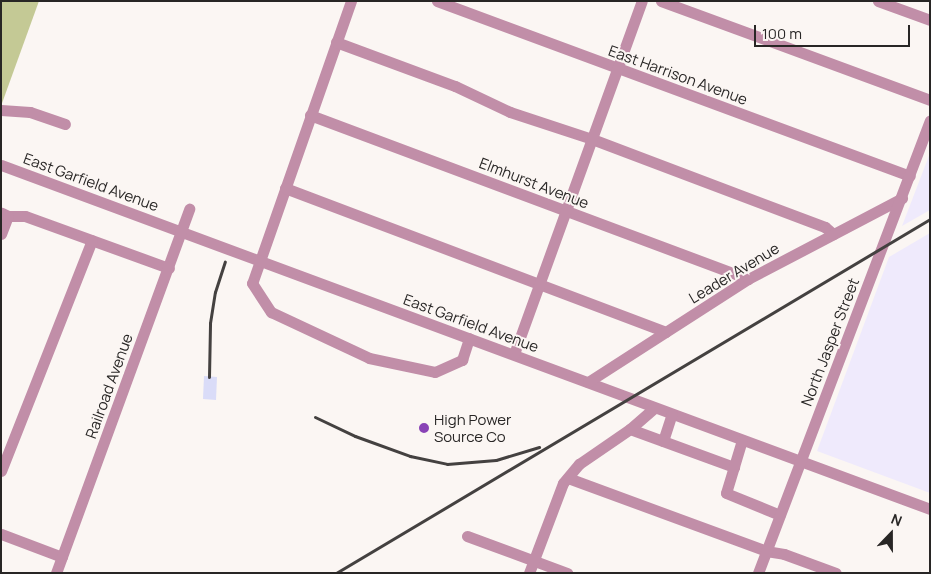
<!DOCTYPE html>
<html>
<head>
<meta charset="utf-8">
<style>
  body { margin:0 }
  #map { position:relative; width:931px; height:574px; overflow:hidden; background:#fbf6f3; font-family:Manrope,sans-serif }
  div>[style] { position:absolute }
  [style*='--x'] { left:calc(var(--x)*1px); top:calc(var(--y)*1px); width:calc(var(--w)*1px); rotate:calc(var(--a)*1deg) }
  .industrial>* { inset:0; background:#efeafc }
  .green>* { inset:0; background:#c4c995 }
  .building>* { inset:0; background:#dadcf8 }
  .minor>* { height:11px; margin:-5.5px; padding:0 5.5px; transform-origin:5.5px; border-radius:5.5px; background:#c18ea8 }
  .rail>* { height:3px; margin:-1.5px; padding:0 1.5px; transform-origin:1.5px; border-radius:1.5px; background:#444140 }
  .dots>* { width:14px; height:14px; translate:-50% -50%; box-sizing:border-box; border:2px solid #fbf6f3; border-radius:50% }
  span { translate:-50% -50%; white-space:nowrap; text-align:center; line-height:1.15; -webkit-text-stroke:4px #fbf6f3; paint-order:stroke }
  .street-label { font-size:15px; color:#282625 }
  .poi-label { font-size:15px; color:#282625 }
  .left { translate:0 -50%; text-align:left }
  .frame { position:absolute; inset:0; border:2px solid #282625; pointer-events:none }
  .north { position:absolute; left:866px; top:509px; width:50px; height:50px; -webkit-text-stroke:4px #fbf6f3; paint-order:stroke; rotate:22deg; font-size:14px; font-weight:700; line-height:20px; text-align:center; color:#282625 }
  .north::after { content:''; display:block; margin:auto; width:18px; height:22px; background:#282625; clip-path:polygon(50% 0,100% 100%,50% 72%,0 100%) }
  .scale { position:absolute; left:754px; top:25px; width:156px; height:22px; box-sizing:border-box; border:2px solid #282625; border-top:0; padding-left:6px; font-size:15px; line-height:18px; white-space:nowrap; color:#282625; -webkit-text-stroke:4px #fbf6f3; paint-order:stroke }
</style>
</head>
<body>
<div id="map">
  <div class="industrial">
    <div style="clip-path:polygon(930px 153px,930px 210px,902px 226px)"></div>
    <div style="clip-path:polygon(930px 233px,930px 493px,817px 451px,889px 257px)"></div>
  </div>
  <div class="green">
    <div style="clip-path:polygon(1px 1px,39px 1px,1px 106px)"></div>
  </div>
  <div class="building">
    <div style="clip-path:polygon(204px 376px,217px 377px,216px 400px,203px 399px)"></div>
  </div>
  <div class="minor">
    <div style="--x:351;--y:1;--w:299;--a:109.3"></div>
    <div style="--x:252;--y:283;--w:35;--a:57"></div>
    <div style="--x:271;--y:312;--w:108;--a:25.1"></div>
    <div style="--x:369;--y:358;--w:67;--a:12"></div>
    <div style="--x:435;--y:372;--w:30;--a:-24"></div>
    <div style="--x:462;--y:360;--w:23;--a:-72"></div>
    <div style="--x:437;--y:1;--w:504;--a:20.3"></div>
    <div style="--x:661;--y:1;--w:287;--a:20.2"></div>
    <div style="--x:878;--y:1;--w:55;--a:20.1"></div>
    <div style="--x:336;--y:42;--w:127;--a:20.3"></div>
    <div style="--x:455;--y:86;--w:61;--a:25.3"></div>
    <div style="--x:510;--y:112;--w:86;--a:18.2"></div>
    <div style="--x:592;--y:139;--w:249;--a:20.7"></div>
    <div style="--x:825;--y:227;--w:11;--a:41"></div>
    <div style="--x:1;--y:110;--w:29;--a:4"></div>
    <div style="--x:30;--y:112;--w:37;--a:19"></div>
    <div style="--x:310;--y:115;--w:468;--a:20.5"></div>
    <div style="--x:1;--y:165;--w:991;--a:20.32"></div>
    <div style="--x:285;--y:188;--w:407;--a:20.7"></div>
    <div style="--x:8;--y:216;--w:17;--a:0"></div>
    <div style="--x:25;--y:216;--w:153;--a:19.9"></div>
    <div style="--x:1;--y:234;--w:19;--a:-69"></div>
    <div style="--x:8;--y:216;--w:7;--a:-153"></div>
    <div style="--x:514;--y:354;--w:375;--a:-70.1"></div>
    <div style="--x:588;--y:382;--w:190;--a:-32.8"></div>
    <div style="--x:748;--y:279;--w:174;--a:-27.7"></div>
    <div style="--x:630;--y:429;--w:111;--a:20.1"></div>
    <div style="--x:742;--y:440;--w:55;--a:106.8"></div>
    <div style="--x:726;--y:493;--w:58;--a:22.2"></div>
    <div style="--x:663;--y:441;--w:28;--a:-72"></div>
    <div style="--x:1;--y:471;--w:248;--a:-68.5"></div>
    <div style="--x:568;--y:478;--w:211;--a:20.2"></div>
    <div style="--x:766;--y:551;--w:18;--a:9"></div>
    <div style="--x:784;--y:554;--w:55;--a:20.1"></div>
    <div style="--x:1;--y:534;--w:65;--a:20.7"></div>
    <div style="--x:467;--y:536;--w:107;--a:20.3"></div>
    <div style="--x:56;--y:573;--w:388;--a:-69.9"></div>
    <div style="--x:529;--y:573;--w:96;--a:-69.3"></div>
    <div style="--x:563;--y:483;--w:25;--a:-50"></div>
    <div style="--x:579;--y:464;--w:62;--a:-34.5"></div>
    <div style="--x:630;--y:429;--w:32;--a:-41"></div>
    <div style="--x:758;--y:573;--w:484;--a:-69.2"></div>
  </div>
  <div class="rail">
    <div style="--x:209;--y:377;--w:54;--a:-88.9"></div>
    <div style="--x:210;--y:323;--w:31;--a:-81"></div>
    <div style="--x:215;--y:292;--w:32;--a:-72"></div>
    <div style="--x:315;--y:417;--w:44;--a:25.4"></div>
    <div style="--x:355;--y:436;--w:59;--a:20"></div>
    <div style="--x:410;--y:456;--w:38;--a:12"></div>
    <div style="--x:447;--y:464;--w:49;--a:-4.7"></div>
    <div style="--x:496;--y:460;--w:45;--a:-16.8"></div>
    <div style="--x:336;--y:573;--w:691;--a:-30.79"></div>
  </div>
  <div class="dots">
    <div style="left:424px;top:428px;background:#8943b6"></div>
  </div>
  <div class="street-label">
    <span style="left:678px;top:75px;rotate:20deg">East Harrison Avenue</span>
    <span style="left:91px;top:182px;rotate:20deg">East Garfield Avenue</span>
    <span style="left:534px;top:183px;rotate:21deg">Elmhurst Avenue</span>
    <span style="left:734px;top:273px;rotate:-31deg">Leader Avenue</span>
    <span style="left:471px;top:323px;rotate:20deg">East Garfield Avenue</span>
    <span style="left:830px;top:342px;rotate:-69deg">North Jasper Street</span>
    <span style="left:109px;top:386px;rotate:-70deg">Railroad Avenue</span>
  </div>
  <div class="poi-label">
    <span class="left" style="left:434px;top:428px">High Power<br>Source Co</span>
  </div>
  <div class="frame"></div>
  <div class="north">N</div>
  <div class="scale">100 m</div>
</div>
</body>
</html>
